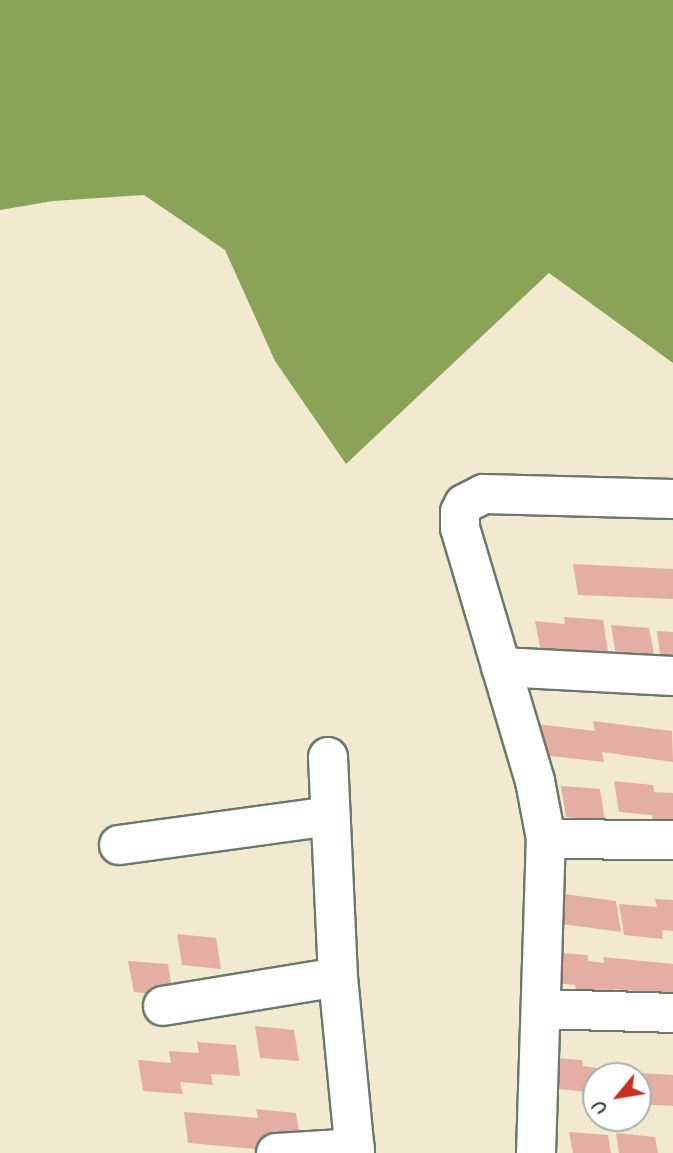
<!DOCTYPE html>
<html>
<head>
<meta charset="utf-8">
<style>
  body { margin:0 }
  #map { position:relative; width:673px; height:1153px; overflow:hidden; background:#f2e9d1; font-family:Mynerve,sans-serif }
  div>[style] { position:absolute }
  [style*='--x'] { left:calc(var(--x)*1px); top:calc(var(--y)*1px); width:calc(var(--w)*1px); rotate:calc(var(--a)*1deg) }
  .forest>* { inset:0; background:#89a456 }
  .building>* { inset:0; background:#e4aea5 }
  .roads { filter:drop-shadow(2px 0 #69796b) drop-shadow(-2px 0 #69796b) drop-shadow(0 2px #69796b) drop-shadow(0 -2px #69796b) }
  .minor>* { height:38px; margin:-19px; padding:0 19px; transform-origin:19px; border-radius:19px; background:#fff }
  span { translate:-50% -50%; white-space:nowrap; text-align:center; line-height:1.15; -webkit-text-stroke:7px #fff; paint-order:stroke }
  .north { position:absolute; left:582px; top:1062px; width:70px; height:70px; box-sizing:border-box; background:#fff; border:2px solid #a5b1ae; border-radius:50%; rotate:240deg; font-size:19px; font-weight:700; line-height:28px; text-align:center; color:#1f3d34 }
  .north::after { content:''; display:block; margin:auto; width:24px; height:32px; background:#c8321e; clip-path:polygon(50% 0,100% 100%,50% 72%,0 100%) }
</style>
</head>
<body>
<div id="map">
  <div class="forest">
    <div style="clip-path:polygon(0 0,673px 0,673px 363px,549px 273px,346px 464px,275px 361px,225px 250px,144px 195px,53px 201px,0 210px)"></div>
  </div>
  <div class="building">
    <div style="clip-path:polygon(573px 564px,673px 569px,673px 599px,578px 595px)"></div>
    <div style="clip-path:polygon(564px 617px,603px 620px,608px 652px,541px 652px,535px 621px,565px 624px)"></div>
    <div style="clip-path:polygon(611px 625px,649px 628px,655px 659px,616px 656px)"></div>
    <div style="clip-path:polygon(657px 631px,673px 632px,673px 663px,661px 662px)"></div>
    <div style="clip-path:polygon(593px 721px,672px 731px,673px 762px,602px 752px,604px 762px,533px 754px,529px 723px,595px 731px)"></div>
    <div style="clip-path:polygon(614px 781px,653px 785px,654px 792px,673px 793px,673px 824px,653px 822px,652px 815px,619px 812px)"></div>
    <div style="clip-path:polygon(561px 786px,600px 789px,605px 821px,566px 817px)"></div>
    <div style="clip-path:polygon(549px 892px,616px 901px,621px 932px,554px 923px)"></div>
    <div style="clip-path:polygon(655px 899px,673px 900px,673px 931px,662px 930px,663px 939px,624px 935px,619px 904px,657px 907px)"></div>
    <div style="clip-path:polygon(177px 934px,216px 938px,221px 969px,182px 965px)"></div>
    <div style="clip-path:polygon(548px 952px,588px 955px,588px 961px,604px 963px,603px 957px,673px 964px,673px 995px,614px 989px,615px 995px,576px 991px,575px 985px,553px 983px)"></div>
    <div style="clip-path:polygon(128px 961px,168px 964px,173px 996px,134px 992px)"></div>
    <div style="clip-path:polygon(255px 1026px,294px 1030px,299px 1061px,260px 1058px)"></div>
    <div style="clip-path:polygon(197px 1042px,236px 1045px,240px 1076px,211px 1074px,213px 1085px,180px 1082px,183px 1094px,143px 1091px,138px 1060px,171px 1063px,169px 1051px,199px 1053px)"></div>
    <div style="clip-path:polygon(543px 1057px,582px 1060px,583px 1066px,623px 1072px,673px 1075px,673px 1106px,638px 1104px,638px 1076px,596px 1076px,596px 1098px,588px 1098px,587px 1092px,548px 1088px)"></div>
    <div style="clip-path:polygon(256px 1109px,296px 1113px,301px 1144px,268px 1150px,188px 1143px,184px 1112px,258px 1118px)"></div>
    <div style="clip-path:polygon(569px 1132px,608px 1135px,611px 1153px,573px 1153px)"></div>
    <div style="clip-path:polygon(616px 1133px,655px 1137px,658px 1153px,619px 1153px)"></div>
  </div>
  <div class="roads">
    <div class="minor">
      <div style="--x:501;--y:667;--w:172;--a:3"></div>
      <div style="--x:328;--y:757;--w:220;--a:87.4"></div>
      <div style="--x:338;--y:977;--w:177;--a:84.5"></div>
      <div style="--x:546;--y:839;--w:127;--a:0.5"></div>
      <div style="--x:119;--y:845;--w:213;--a:-7.8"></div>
      <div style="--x:163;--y:1006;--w:177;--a:-9.4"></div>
      <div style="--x:541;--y:1009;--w:132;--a:1.7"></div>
      <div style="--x:276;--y:1153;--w:79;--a:-3.6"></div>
      <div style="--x:536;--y:1153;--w:314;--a:-88.2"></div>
      <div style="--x:546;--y:839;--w:59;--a:-100.7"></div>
      <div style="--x:535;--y:781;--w:264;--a:-106.5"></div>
      <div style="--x:460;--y:528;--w:16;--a:-90"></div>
      <div style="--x:460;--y:512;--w:9;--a:-63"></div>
      <div style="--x:464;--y:504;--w:22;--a:-27"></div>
      <div style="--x:484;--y:494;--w:189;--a:1.5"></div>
    </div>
  </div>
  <div class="north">U</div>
</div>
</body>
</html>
